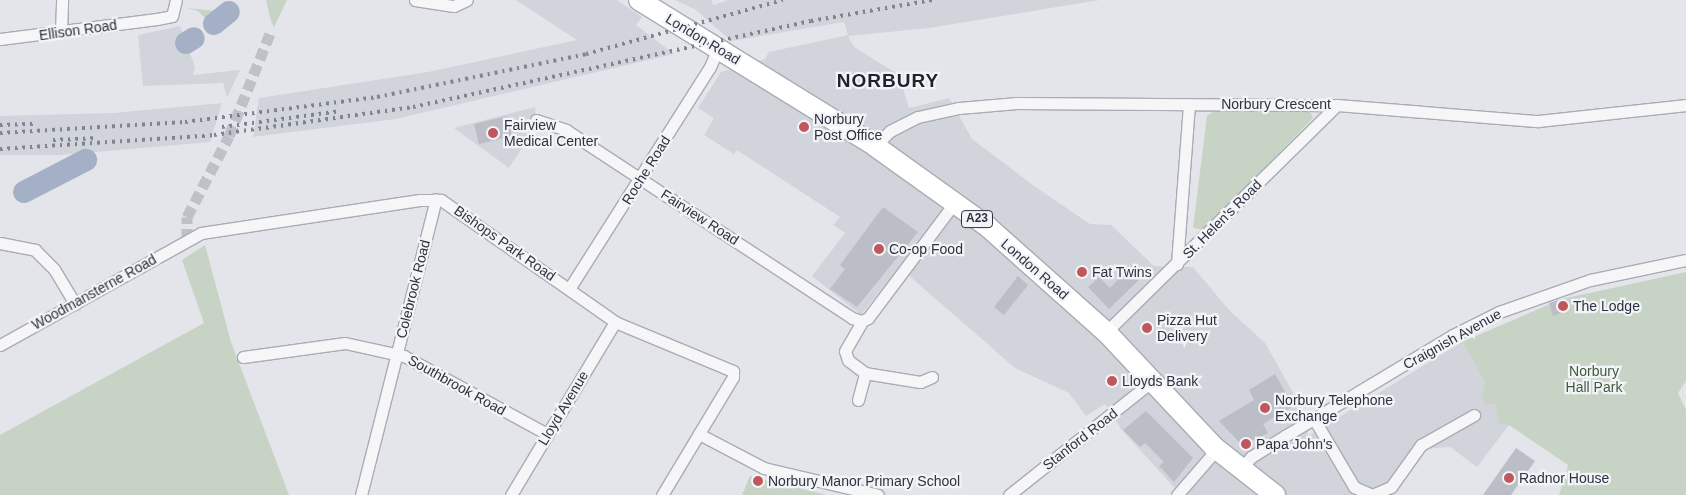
<!DOCTYPE html>
<html>
<head>
<meta charset="utf-8">
<style>
  body { margin:0 }
  #map { position:relative; width:1686px; height:495px; overflow:hidden; background:#e3e5ea; font-family:Helvetica,sans-serif }
  div>[style] { position:absolute }
  [style*='--x'] { left:calc(var(--x)*1px); top:calc(var(--y)*1px); width:calc(var(--w)*1px); rotate:calc(var(--a)*1deg) }
  .built>* { inset:0; background:#d2d4db }
  .green>* { inset:0; background:#c7d3c5 }
  .river>* { height:22px; margin:-11px; padding:0 11px; transform-origin:11px; border-radius:11px; background:#a3b0c5 }
  .building>* { inset:0; background:#bbbec6 }
  .street-tunnel>* { height:11px; margin-top:-5.5px; transform-origin:0; background:repeating-linear-gradient(90deg,#bfc1c8 0 11px,transparent 0 16.5px) }
  .roads { filter:drop-shadow(1px 0 #a9acb4) drop-shadow(-1px 0 #a9acb4) drop-shadow(0 1px #a9acb4) drop-shadow(0 -1px #a9acb4) }
  .street>* { height:11px; margin:-5.5px; padding:0 5.5px; transform-origin:5.5px; border-radius:5.5px; background:#f6f6f8 }
  .highway>* { height:20px; margin:-10px; padding:0 10px; transform-origin:10px; border-radius:10px; background:#fff }
  .rail>* { height:4px; margin-top:-2px; transform-origin:0; background:repeating-linear-gradient(90deg,#7e8492 0 2.5px,transparent 0 7.5px) }
  .dots>* { width:14px; height:14px; translate:-50% -50%; box-sizing:border-box; border:2px solid #f3f4f7; border-radius:50% }
  span { translate:-50% -50%; white-space:nowrap; text-align:center; line-height:1.15; -webkit-text-stroke:4.5px #f3f4f7; paint-order:stroke }
  .shield-label span { padding:1px 4px; background:#f3f4f7; border:1px solid; border-radius:4px; -webkit-text-stroke-width:0 }
  .shield-label { font-size:12px; color:#2d3240; font-weight:700 }
  .street-label { font-size:14px; color:#2d3240 }
  .poi-label { font-size:14px; color:#2d3240 }
  .left { translate:0 -50%; text-align:left }
  .park-label { font-size:14px; color:#3f5a3c }
  .district-label { font-size:19px; color:#1f2331; font-weight:700; letter-spacing:1px }
</style>
</head>
<body>
<div id="map">
  <div class="built">
    <div style="clip-path:polygon(516px 0,617px 0,642px 17px,636px 25px,674px 54px,396px 119px,253px 137px,259px 98px,428px 72px,577px 40px)"></div>
    <div style="clip-path:polygon(675px 0,712px 0,713px 5px,729px 0,1100px 0,929px 28px,848px 36px,854px 47px,899px 75px,909px 108px,949px 98px,972px 139px,1034px 186px,1090px 224px,1111px 225px,1154px 266px,1193px 267px,1229px 310px,1265px 343px,1304px 412px,1308px 436px,1462px 342px,1485px 382px,1482px 395px,1484px 404px,1496px 404px,1509px 425px,1477px 467px,1450px 447px,1424px 449px,1393px 495px,1181px 495px,1121px 429px,1105px 404px,1086px 416px,1069px 393px,1015px 368px,899px 267px,861px 315px,812px 276px,845px 233px,833px 225px,840px 217px,737px 150px,734px 154px,704px 135px,714px 118px,698px 108px,721px 72px,765px 59px,769px 52px,848px 35px,844px 22px,731px 41px,696px 10px)"></div>
    <div style="clip-path:polygon(180px 26px,195px 67px,193px 75px,240px 70px,227px 98px,223px 83px,143px 86px,138px 35px)"></div>
    <div style="clip-path:polygon(222px 103px,210px 142px,61px 155px,0 155px,0 116px,114px 113px)"></div>
    <div style="clip-path:polygon(535px 107px,537px 125px,509px 168px,454px 128px)"></div>
  </div>
  <div class="green">
    <div style="clip-path:polygon(266px 0,287px 0,274px 27px,271px 21px)"></div>
    <div style="clip-path:polygon(187px 8px,226px 12px,211px 24px,198px 11px)"></div>
    <div style="clip-path:polygon(1217px 109px,1310px 112px,1313px 118px,1205px 230px,1193px 228px,1207px 116px)"></div>
    <div style="clip-path:polygon(205px 245px,231px 342px,289px 495px,0 495px,0 435px,204px 323px,182px 260px)"></div>
    <div style="clip-path:polygon(1686px 272px,1686px 381px,1678px 393px,1686px 410px,1686px 495px,1559px 495px,1568px 465px,1509px 425px,1498px 423px,1496px 404px,1484px 405px,1482px 395px,1485px 382px,1462px 342px,1562px 299px)"></div>
    <div style="clip-path:polygon(750px 476px,827px 495px,742px 495px)"></div>
  </div>
  <div class="river">
    <div style="--x:214;--y:24;--w:19;--a:-39"></div>
    <div style="--x:186;--y:43;--w:9;--a:-32"></div>
    <div style="--x:24;--y:192;--w:70;--a:-27.3"></div>
  </div>
  <div class="building">
    <div style="clip-path:polygon(507px 116px,512px 136px,479px 144px,474px 124px)"></div>
    <div style="clip-path:polygon(883px 207px,918px 232px,857px 307px,830px 289px,845px 269px,840px 265px)"></div>
    <div style="clip-path:polygon(1132px 265px,1143px 276px,1109px 309px,1088px 287px,1099px 277px,1110px 288px)"></div>
    <div style="clip-path:polygon(1018px 276px,1028px 285px,1004px 315px,994px 307px)"></div>
    <div style="clip-path:polygon(1562px 299px,1564px 312px,1553px 316px,1549px 303px)"></div>
    <div style="clip-path:polygon(1275px 374px,1293px 406px,1263px 424px,1268px 433px,1242px 445px,1219px 421px,1254px 400px,1249px 390px)"></div>
    <div style="clip-path:polygon(1146px 411px,1193px 458px,1174px 482px,1159px 466px,1164px 462px,1145px 443px,1140px 447px,1123px 430px)"></div>
    <div style="clip-path:polygon(1516px 448px,1535px 461px,1511px 495px,1483px 495px)"></div>
  </div>
  <div class="street-tunnel">
    <div style="--x:187;--y:240;--w:23;--a:-90"></div>
    <div style="--x:187;--y:217;--w:91;--a:-62.6"></div>
    <div style="--x:229;--y:136;--w:113;--a:-68.2"></div>
  </div>
  <div class="roads">
    <div class="street">
      <div style="--x:415;--y:0;--w:39;--a:9"></div>
      <div style="--x:454;--y:6;--w:14;--a:-25"></div>
      <div style="--x:61;--y:32;--w:32;--a:-88"></div>
      <div style="--x:0;--y:39;--w:158;--a:-7.3"></div>
      <div style="--x:157;--y:19;--w:15;--a:-11"></div>
      <div style="--x:172;--y:16;--w:16;--a:-76"></div>
      <div style="--x:536;--y:120;--w:32;--a:18"></div>
      <div style="--x:566;--y:130;--w:342;--a:33.3"></div>
      <div style="--x:852;--y:318;--w:10;--a:17"></div>
      <div style="--x:875;--y:146;--w:21;--a:-45"></div>
      <div style="--x:890;--y:131;--w:31;--a:-27"></div>
      <div style="--x:918;--y:117;--w:42;--a:-12.4"></div>
      <div style="--x:959;--y:108;--w:58;--a:-4.9"></div>
      <div style="--x:1017;--y:103;--w:320;--a:0.4"></div>
      <div style="--x:1337;--y:105;--w:202;--a:4.6"></div>
      <div style="--x:1538;--y:121;--w:149;--a:-6.2"></div>
      <div style="--x:0;--y:243;--w:36;--a:11"></div>
      <div style="--x:35;--y:250;--w:27;--a:45"></div>
      <div style="--x:54;--y:269;--w:41;--a:59"></div>
      <div style="--x:1177;--y:264;--w:160;--a:-85.7"></div>
      <div style="--x:569;--y:289;--w:263;--a:-57.6"></div>
      <div style="--x:710;--y:67;--w:21;--a:-67"></div>
      <div style="--x:1106;--y:332;--w:324;--a:-44.5"></div>
      <div style="--x:0;--y:345;--w:230;--a:-29.1"></div>
      <div style="--x:201;--y:233;--w:221;--a:-8.6"></div>
      <div style="--x:420;--y:200;--w:21;--a:0"></div>
      <div style="--x:441;--y:200;--w:213;--a:35"></div>
      <div style="--x:615;--y:322;--w:128;--a:22.6"></div>
      <div style="--x:733;--y:371;--w:6;--a:90"></div>
      <div style="--x:733;--y:377;--w:138;--a:121"></div>
      <div style="--x:243;--y:357;--w:103;--a:-7.8"></div>
      <div style="--x:345;--y:343;--w:60;--a:12.4"></div>
      <div style="--x:404;--y:356;--w:163;--a:28.6"></div>
      <div style="--x:932;--y:377;--w:13;--a:157"></div>
      <div style="--x:920;--y:382;--w:56;--a:-170.7"></div>
      <div style="--x:865;--y:373;--w:21;--a:-143"></div>
      <div style="--x:848;--y:360;--w:9;--a:-108"></div>
      <div style="--x:845;--y:351;--w:34;--a:-60"></div>
      <div style="--x:862;--y:321;--w:7;--a:-27"></div>
      <div style="--x:868;--y:318;--w:145;--a:-53.1"></div>
      <div style="--x:858;--y:400;--w:28;--a:-75"></div>
      <div style="--x:1314;--y:419;--w:79;--a:59.5"></div>
      <div style="--x:1354;--y:487;--w:20;--a:24"></div>
      <div style="--x:1372;--y:495;--w:21;--a:-23"></div>
      <div style="--x:1391;--y:487;--w:52;--a:-54.5"></div>
      <div style="--x:1421;--y:445;--w:61;--a:-29.5"></div>
      <div style="--x:699;--y:434;--w:73;--a:27.6"></div>
      <div style="--x:764;--y:468;--w:117;--a:13.3"></div>
      <div style="--x:1241;--y:469;--w:16;--a:-50"></div>
      <div style="--x:1251;--y:457;--w:40;--a:-32"></div>
      <div style="--x:1285;--y:436;--w:196;--a:-31"></div>
      <div style="--x:1453;--y:335;--w:51;--a:-26.6"></div>
      <div style="--x:1499;--y:312;--w:96;--a:-19.4"></div>
      <div style="--x:1590;--y:280;--w:98;--a:-11.8"></div>
      <div style="--x:361;--y:495;--w:305;--a:-75.8"></div>
      <div style="--x:511;--y:495;--w:202;--a:-59"></div>
      <div style="--x:1009;--y:495;--w:180;--a:-38.5"></div>
      <div style="--x:1177;--y:495;--w:61;--a:-49"></div>
    </div>
    <div class="highway">
      <div style="--x:639;--y:0;--w:278;--a:31.7"></div>
      <div style="--x:875;--y:146;--w:139;--a:35.6"></div>
      <div style="--x:988;--y:227;--w:158;--a:41.7"></div>
      <div style="--x:1106;--y:332;--w:158;--a:46.8"></div>
      <div style="--x:1214;--y:447;--w:78;--a:38.2"></div>
    </div>
  </div>
  <div class="rail">
    <div style="--x:0;--y:125;--w:36;--a:-2"></div>
    <div style="--x:222;--y:127;--w:120;--a:-7.7"></div>
    <div style="--x:0;--y:133;--w:185;--a:-3.4"></div>
    <div style="--x:185;--y:122;--w:194;--a:-7.4"></div>
    <div style="--x:377;--y:97;--w:213;--a:-11.6"></div>
    <div style="--x:586;--y:54;--w:204;--a:-15.3"></div>
    <div style="--x:53;--y:140;--w:45;--a:-2.5"></div>
    <div style="--x:0;--y:149;--w:214;--a:-3.7"></div>
    <div style="--x:214;--y:135;--w:201;--a:-8"></div>
    <div style="--x:413;--y:107;--w:407;--a:-12.2"></div>
    <div style="--x:811;--y:21;--w:123;--a:-9.8"></div>
  </div>
  <div class="dots">
    <div style="left:804px;top:127px;background:#bf585d"></div>
    <div style="left:493px;top:133px;background:#bf585d"></div>
    <div style="left:879px;top:249px;background:#bf585d"></div>
    <div style="left:1082px;top:272px;background:#bf585d"></div>
    <div style="left:1563px;top:306px;background:#bf585d"></div>
    <div style="left:1147px;top:328px;background:#bf585d"></div>
    <div style="left:1112px;top:381px;background:#bf585d"></div>
    <div style="left:1265px;top:408px;background:#bf585d"></div>
    <div style="left:1246px;top:444px;background:#bf585d"></div>
    <div style="left:1509px;top:478px;background:#bf585d"></div>
    <div style="left:758px;top:481px;background:#bf585d"></div>
  </div>
  <div class="shield-label">
    <span style="left:977px;top:219px">A23</span>
  </div>
  <div class="street-label">
    <span style="left:78px;top:30px;rotate:-8deg">Ellison Road</span>
    <span style="left:703px;top:39px;rotate:31deg">London Road</span>
    <span style="left:1276px;top:104px">Norbury Crescent</span>
    <span style="left:646px;top:170px;rotate:-58deg">Roche Road</span>
    <span style="left:700px;top:217px;rotate:33deg">Fairview Road</span>
    <span style="left:1222px;top:219px;rotate:-45deg">St. Helen's Road</span>
    <span style="left:505px;top:243px;rotate:35deg">Bishops Park Road</span>
    <span style="left:1035px;top:269px;rotate:41deg">London Road</span>
    <span style="left:413px;top:289px;rotate:-76deg">Colebrook Road</span>
    <span style="left:94px;top:292px;rotate:-29deg">Woodmansterne Road</span>
    <span style="left:1452px;top:339px;rotate:-29deg">Craignish Avenue</span>
    <span style="left:457px;top:385px;rotate:29deg">Southbrook Road</span>
    <span style="left:563px;top:408px;rotate:-59deg">Lloyd Avenue</span>
    <span style="left:1080px;top:439px;rotate:-38deg">Stanford Road</span>
  </div>
  <div class="poi-label">
    <span class="left" style="left:814px;top:127px">Norbury<br>Post Office</span>
    <span class="left" style="left:504px;top:133px">Fairview<br>Medical Center</span>
    <span class="left" style="left:889px;top:249px">Co-op Food</span>
    <span class="left" style="left:1092px;top:272px">Fat Twins</span>
    <span class="left" style="left:1573px;top:306px">The Lodge</span>
    <span class="left" style="left:1157px;top:328px">Pizza Hut<br>Delivery</span>
    <span class="left" style="left:1122px;top:381px">Lloyds Bank</span>
    <span class="left" style="left:1275px;top:408px">Norbury Telephone<br>Exchange</span>
    <span class="left" style="left:1256px;top:444px">Papa John's</span>
    <span class="left" style="left:1519px;top:478px">Radnor House</span>
    <span class="left" style="left:768px;top:481px">Norbury Manor Primary School</span>
  </div>
  <div class="park-label">
    <span style="left:1594px;top:379px">Norbury<br>Hall Park</span>
  </div>
  <div class="district-label">
    <span style="left:888px;top:81px">NORBURY</span>
  </div>
</div>
</body>
</html>
